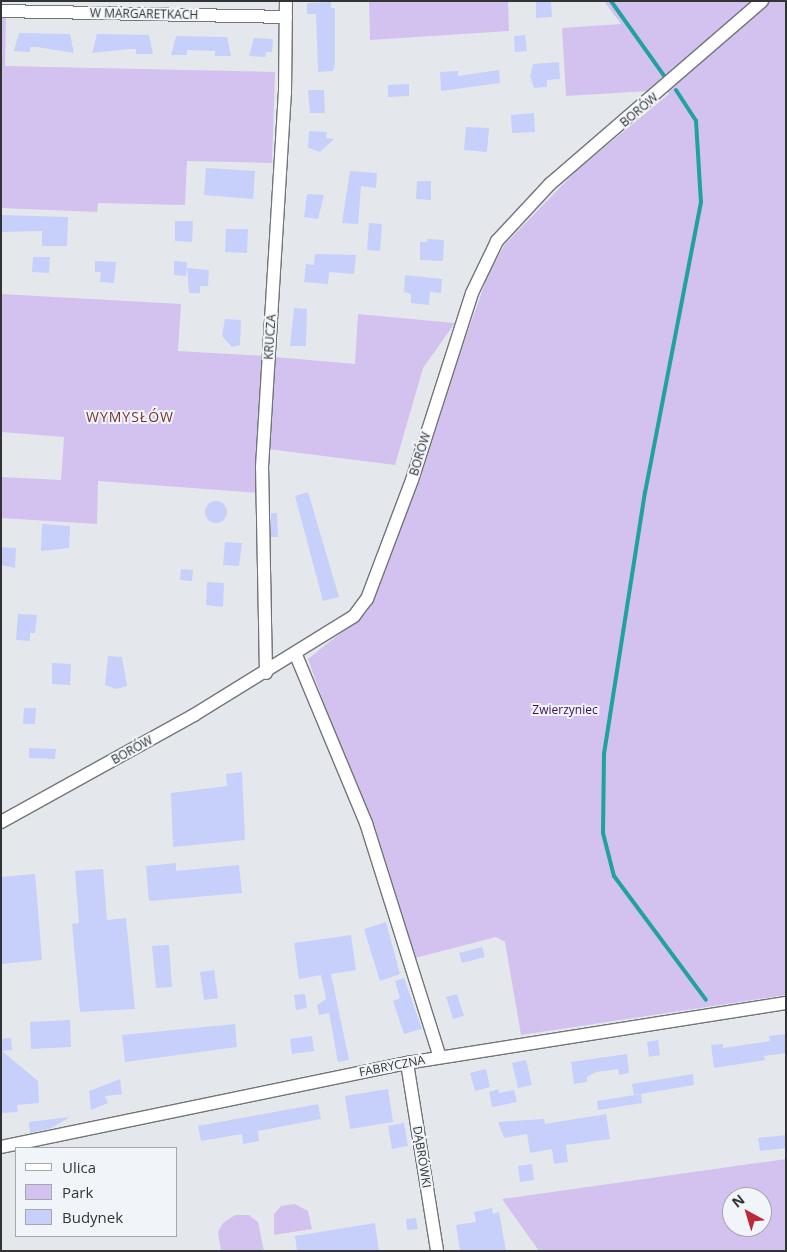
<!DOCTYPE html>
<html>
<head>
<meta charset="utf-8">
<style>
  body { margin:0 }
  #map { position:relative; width:787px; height:1252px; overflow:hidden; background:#e4e8ec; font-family:"Open Sans",sans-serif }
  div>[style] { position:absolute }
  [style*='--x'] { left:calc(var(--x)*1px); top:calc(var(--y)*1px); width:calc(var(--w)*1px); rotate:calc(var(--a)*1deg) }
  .green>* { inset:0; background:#d3c2ef }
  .stream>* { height:4px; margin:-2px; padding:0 2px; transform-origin:2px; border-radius:2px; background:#22a1a1 }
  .building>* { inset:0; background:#c6d0fb }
  .round { border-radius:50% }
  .roads { filter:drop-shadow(1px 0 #717578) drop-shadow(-1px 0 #717578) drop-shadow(0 1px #717578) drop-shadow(0 -1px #717578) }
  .minor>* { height:12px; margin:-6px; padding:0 6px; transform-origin:6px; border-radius:6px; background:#fff }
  span { translate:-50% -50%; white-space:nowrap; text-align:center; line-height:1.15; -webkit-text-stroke:4px #f1f5f9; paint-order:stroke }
  .street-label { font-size:12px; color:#323334 }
  .park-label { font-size:12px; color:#3a1062 }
  .neighbourhood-label { font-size:14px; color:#773031; letter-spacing:1px }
  .frame { position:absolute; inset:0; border:2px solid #323334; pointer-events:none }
  .legend { position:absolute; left:15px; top:1147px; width:162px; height:90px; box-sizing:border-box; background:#f1f5f9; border:1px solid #a5a7aa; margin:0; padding:6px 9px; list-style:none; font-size:15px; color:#323334 }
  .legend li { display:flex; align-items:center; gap:10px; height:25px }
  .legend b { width:25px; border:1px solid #a5a7aa }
  .north { position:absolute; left:722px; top:1187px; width:50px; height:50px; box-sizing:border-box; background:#f1f5f9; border:1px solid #a5a7aa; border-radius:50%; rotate:321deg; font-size:14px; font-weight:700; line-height:20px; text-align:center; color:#323334 }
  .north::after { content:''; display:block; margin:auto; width:18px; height:22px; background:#bb2a38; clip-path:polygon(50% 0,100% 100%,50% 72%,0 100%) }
</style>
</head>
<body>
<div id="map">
  <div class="green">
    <div style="clip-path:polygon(369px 1px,508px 1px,509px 31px,370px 40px)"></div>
    <div style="clip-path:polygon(604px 1px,786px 1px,786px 995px,521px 1035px,505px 942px,496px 937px,415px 958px,308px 659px,367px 612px,488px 275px,505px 244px,577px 170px,669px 94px,661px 82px,649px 91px,566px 96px,562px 28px,621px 24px)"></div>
    <div style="clip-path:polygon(1px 16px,6px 16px,5px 66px,275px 72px,272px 163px,187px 161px,185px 205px,98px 203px,97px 212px,1px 208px)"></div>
    <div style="clip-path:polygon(1px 294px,181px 304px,178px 351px,265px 356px,259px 493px,98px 481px,97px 524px,1px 518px,1px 477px,61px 480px,64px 437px,1px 432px)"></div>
    <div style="clip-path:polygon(358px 314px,455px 323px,423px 368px,395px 465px,268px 449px,275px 357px,355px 364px)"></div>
    <div style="clip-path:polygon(evenodd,786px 1159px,786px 1251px,539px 1251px,502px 1199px,786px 1159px,732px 1197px,762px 1197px,762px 1227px,732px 1227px,732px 1197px)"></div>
    <div style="clip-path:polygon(295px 1204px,308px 1211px,312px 1229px,274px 1235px,274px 1214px,281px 1206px)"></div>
    <div style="clip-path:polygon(249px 1215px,258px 1222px,264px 1251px,221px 1251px,218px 1232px,223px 1223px,235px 1215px)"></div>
  </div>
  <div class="stream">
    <div style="--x:611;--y:1;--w:93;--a:54.6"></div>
    <div style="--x:676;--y:90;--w:37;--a:57"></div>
    <div style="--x:696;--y:121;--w:81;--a:86.5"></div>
    <div style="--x:701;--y:202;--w:295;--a:100.9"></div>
    <div style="--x:645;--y:492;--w:264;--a:98.9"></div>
    <div style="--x:604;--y:753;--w:80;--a:90.7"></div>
    <div style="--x:603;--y:833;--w:44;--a:75.7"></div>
    <div style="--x:614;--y:876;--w:154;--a:53.4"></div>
  </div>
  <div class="building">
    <div style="clip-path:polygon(536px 1px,551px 1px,552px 17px,536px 18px)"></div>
    <div style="clip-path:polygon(331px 2px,331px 8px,335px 8px,335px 64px,333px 71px,318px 72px,316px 14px,307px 14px,307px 3px)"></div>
    <div style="clip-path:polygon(19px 33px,70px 34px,74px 53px,37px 47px,30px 47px,30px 52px,14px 51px)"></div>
    <div style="clip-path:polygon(97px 34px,149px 35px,153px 54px,136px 54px,136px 49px,130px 49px,92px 53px)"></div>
    <div style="clip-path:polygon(525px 35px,527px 51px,515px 52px,514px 36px)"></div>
    <div style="clip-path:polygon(176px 36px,227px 37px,231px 56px,215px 56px,215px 51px,187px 50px,187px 55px,171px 55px)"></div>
    <div style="clip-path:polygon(254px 38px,273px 39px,272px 52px,266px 52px,265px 57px,249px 56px)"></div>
    <div style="clip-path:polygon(559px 62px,560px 79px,547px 80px,547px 87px,534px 88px,530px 76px,533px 64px)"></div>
    <div style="clip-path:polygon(499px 70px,500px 83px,441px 91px,440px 72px,458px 71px,458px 76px)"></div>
    <div style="clip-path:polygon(409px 84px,409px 96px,388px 97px,388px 85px)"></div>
    <div style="clip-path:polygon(308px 90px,324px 90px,325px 113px,310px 113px)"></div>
    <div style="clip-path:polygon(534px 113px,535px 132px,512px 133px,511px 115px)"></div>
    <div style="clip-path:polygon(466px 127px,489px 128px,487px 152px,464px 150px)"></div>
    <div style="clip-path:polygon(309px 131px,327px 132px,326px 138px,334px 139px,320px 152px,308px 148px)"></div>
    <div style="clip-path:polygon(206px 168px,255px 171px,253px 199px,204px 195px)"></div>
    <div style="clip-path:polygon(350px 171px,377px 173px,376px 188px,361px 186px,358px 224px,342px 223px)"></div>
    <div style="clip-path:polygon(417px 181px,431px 181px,431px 200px,416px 199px)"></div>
    <div style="clip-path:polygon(307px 194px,324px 195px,318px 219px,304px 217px)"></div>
    <div style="clip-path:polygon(2px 215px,68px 217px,67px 246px,42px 246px,42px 231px,2px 232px)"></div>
    <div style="clip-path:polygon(175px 221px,193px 221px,192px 242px,175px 241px)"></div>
    <div style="clip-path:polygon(369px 223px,382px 224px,380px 251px,367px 250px)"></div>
    <div style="clip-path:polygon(226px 229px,248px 229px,247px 253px,225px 252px)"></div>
    <div style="clip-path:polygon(427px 239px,444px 240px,443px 261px,420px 260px,420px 242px,427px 242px)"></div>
    <div style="clip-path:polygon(315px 254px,356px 255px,354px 274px,329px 272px,328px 284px,304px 282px,306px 264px,314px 265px)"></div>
    <div style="clip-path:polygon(33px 257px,50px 257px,49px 273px,32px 272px)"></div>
    <div style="clip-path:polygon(95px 261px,116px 262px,114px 283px,100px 282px,101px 272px,95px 272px)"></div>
    <div style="clip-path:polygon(174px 261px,187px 262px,186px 276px,174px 275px)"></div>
    <div style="clip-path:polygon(187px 268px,209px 270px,208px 286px,200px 286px,200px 293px,189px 293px)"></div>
    <div style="clip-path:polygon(405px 275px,442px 279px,441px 293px,430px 292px,429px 305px,411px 303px,411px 294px,404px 292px)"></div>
    <div style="clip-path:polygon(294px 308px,307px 309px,306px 346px,290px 346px)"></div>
    <div style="clip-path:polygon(225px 319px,241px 320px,240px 345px,232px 347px,222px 336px)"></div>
    <div style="clip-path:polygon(308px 492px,339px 597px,323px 601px,295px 496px)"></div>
    <div class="round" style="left:205px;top:501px;width:22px;height:22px"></div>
    <div style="clip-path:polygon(271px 513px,277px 513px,278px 537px,271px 537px)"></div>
    <div style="clip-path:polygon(42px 524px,70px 526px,69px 548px,41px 551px)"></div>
    <div style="clip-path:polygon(225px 542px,242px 543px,239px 566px,223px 565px)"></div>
    <div style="clip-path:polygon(1px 547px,16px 548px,15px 568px,1px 565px)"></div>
    <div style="clip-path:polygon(181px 569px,193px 570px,192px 581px,180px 580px)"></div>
    <div style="clip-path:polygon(207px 582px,224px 583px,223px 607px,206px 605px)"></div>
    <div style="clip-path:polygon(18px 614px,37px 615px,35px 633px,30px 633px,30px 641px,16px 640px)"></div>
    <div style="clip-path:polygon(108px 656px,122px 657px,127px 686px,116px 689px,105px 685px)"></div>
    <div style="clip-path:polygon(52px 663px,71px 664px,70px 685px,52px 684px)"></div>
    <div style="clip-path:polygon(24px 708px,36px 708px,35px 724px,23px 724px)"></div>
    <div style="clip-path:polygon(29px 748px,56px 749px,55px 759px,29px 758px)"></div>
    <div style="clip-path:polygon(242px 772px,245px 840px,173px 847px,171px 793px,227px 786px,226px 774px)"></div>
    <div style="clip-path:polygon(176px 863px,176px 871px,239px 865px,242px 893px,149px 901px,146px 866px)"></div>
    <div style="clip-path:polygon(103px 869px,107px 920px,126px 918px,135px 1009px,80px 1012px,72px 924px,79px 923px,75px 871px)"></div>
    <div style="clip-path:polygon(35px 874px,42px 960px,1px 964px,1px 877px)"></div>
    <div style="clip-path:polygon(386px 922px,400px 974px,380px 981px,364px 929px)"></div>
    <div style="clip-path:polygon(351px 935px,356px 970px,331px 974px,349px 1060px,338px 1062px,329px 1013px,319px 1015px,317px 1005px,326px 999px,321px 975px,299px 979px,294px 943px)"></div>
    <div style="clip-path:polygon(169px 945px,172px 987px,156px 988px,152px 946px)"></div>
    <div style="clip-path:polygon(482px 947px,485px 957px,462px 963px,459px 953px)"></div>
    <div style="clip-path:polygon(214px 970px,218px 998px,204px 1000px,200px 972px)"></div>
    <div style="clip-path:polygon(404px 978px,422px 1029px,404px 1034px,393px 1001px,400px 998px,395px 981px)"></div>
    <div style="clip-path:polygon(305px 994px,307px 1008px,296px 1010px,294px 995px)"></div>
    <div style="clip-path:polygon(457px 994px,464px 1016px,453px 1019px,446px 997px)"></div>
    <div style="clip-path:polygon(70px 1020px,71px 1047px,31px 1049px,30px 1022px)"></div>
    <div style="clip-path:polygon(235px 1024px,237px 1047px,125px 1062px,122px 1035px)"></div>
    <div style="clip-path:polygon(786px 1034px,786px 1053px,764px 1056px,765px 1060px,714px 1068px,711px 1045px,723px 1044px,723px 1048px,770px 1041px,769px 1036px)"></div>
    <div style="clip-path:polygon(312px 1036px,314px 1051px,292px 1054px,290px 1039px)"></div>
    <div style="clip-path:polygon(11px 1038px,12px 1050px,2px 1051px,38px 1081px,39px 1103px,17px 1105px,18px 1112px,1px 1113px,1px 1039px)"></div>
    <div style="clip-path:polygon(658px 1040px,660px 1055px,649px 1057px,647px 1042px)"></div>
    <div style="clip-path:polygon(627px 1054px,629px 1073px,619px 1075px,618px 1069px,596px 1072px,587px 1077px,587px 1082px,574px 1084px,571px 1062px)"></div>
    <div style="clip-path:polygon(526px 1060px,532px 1085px,518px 1088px,512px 1063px)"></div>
    <div style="clip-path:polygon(486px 1069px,490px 1087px,475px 1091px,470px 1073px)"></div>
    <div style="clip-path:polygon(693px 1074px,694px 1085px,634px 1095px,632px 1084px)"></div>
    <div style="clip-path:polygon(120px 1079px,122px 1094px,105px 1096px,108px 1103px,91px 1110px,89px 1091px)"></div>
    <div style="clip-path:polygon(388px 1089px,393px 1122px,350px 1129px,345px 1096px)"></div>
    <div style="clip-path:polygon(498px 1089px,499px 1093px,514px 1090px,517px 1102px,492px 1107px,489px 1092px)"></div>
    <div style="clip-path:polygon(641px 1094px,642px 1103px,598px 1110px,597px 1101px)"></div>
    <div style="clip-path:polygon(318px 1104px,321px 1119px,258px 1131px,259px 1141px,243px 1144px,242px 1134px,201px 1141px,198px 1126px)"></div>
    <div style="clip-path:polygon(606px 1114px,610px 1139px,566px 1145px,568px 1162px,554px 1164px,552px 1149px,530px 1153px,527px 1134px,504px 1138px,498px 1122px,544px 1119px,545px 1124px)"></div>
    <div style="clip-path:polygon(70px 1117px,51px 1128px,30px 1133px,29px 1122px)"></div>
    <div style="clip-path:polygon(404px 1123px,408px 1146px,392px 1149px,388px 1126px)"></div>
    <div style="clip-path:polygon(786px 1135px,786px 1148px,760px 1151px,758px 1138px)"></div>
    <div style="clip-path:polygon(532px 1164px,534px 1180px,520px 1182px,518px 1166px)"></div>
    <div style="clip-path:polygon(492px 1208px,493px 1214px,499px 1212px,506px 1251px,460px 1251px,456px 1225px,476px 1222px,474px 1212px)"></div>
    <div style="clip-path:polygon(416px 1218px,418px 1229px,407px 1230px,406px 1219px)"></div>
    <div style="clip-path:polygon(375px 1223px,379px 1251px,297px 1251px,295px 1236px)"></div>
  </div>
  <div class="roads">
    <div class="minor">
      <div style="--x:1;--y:11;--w:285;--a:1.2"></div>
      <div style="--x:296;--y:655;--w:182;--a:67.4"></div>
      <div style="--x:366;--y:823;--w:245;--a:72.5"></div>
      <div style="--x:266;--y:673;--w:206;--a:-91.1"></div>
      <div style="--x:262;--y:467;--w:375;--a:-86.5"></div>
      <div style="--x:285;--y:93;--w:92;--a:-89.4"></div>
      <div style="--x:1;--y:822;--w:221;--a:-29"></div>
      <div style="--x:194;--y:715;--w:188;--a:-31.7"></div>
      <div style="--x:354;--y:616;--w:21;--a:-53"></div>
      <div style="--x:367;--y:599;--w:127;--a:-69.3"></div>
      <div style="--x:412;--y:480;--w:196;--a:-72.2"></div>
      <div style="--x:472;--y:293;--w:58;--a:-64.3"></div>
      <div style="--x:497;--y:241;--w:78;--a:-47.1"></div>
      <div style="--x:550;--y:184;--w:280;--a:-40.8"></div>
      <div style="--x:407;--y:1063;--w:190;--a:80.9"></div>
      <div style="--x:1;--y:1147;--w:415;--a:-11.7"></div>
      <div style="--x:407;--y:1063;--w:384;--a:-9"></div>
    </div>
  </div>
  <div class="street-label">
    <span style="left:144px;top:14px;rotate:1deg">W MARGARETKACH</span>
    <span style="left:639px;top:110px;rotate:-40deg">BORÓW</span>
    <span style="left:270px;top:337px;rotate:-86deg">KRUCZA</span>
    <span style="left:420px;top:454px;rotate:-73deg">BORÓW</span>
    <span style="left:132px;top:750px;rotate:-29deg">BORÓW</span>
    <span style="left:392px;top:1066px;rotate:-11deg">FABRYCZNA</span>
    <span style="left:422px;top:1157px;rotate:81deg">DĄBRÓWKI</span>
  </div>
  <div class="park-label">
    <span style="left:565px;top:710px">Zwierzyniec</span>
  </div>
  <div class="neighbourhood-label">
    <span style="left:130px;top:417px">WYMYSŁÓW</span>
  </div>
  <div class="frame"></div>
  <ul class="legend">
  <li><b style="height:6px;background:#fff"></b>Ulica</li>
  <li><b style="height:14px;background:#d3c2ef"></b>Park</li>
  <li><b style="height:14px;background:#c6d0fb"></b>Budynek</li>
  </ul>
  <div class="north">N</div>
</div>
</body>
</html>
